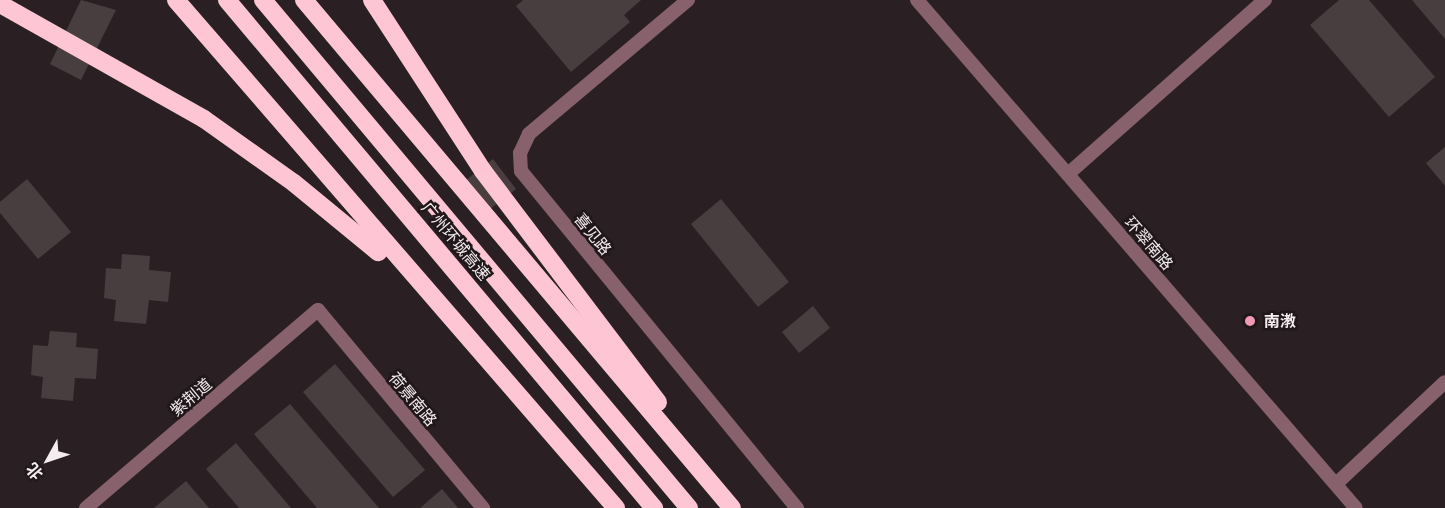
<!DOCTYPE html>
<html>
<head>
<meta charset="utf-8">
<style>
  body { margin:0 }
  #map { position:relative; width:1445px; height:508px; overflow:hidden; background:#2a2023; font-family:"Libre Baskerville","Noto Sans SC",serif }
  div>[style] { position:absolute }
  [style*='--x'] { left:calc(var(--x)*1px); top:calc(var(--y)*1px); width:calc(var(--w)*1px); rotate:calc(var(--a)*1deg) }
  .building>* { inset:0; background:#483e40 }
  .minor>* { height:14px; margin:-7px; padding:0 7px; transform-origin:7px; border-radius:7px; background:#87626d }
  .highway>* { height:18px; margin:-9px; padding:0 9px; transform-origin:9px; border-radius:9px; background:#fec6d5 }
  .dots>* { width:16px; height:16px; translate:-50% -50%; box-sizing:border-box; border:3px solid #20171a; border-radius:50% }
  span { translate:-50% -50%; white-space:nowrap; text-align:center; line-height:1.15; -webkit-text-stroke:5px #20171a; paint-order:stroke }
  .street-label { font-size:16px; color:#f4edef }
  .poi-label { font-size:16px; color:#f4edef; font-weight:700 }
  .left { translate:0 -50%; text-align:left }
  .north { position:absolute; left:18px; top:430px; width:60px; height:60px; -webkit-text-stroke:4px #20171a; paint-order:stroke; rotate:230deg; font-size:16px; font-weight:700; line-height:24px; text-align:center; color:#f4edef }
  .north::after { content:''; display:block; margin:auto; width:21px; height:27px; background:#f4edef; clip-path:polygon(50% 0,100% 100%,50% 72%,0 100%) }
</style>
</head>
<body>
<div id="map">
  <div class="building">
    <div style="clip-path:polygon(81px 0,116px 10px,81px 80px,50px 64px)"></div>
    <div style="clip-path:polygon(523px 0,641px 0,624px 15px,630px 22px,571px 72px,516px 6px)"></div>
    <div style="clip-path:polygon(1339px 0,1369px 0,1435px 77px,1389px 117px,1310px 25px)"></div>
    <div style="clip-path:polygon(1412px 0,1445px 0,1445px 39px)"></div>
    <div style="clip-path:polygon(1445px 147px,1445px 186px,1426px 163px)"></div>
    <div style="clip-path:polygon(493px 159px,516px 189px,485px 213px,462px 183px)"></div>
    <div style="clip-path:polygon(27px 179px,71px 232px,38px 259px,0 213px,0 202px)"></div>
    <div style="clip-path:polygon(721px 199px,789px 282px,758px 307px,691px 224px)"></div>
    <div style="clip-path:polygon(122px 254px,150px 256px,149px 270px,171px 272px,168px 302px,149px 300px,146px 324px,114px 321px,116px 300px,104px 298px,106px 268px,121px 269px)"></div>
    <div style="clip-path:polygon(813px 306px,830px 328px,799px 353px,782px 332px)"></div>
    <div style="clip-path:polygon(50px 331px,77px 333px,76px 347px,98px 349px,96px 379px,75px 378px,73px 401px,41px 398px,43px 377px,31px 375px,33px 345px,48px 346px)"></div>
    <div style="clip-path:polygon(335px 364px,425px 470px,393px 497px,303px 392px)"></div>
    <div style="clip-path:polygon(290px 404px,379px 508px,317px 508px,254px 434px)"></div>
    <div style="clip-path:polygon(236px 443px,291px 508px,239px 508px,206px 469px)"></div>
    <div style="clip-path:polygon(186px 481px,209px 508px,154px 508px)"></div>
    <div style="clip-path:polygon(442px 489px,458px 508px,420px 508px)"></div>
  </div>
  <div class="minor">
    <div style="--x:688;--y:0;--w:208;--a:139.9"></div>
    <div style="--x:529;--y:134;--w:21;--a:115"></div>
    <div style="--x:520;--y:153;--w:18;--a:87"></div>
    <div style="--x:521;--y:171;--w:436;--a:50.7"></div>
    <div style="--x:917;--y:0;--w:671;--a:49.17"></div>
    <div style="--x:1068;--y:174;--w:263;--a:-41.5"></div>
    <div style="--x:1336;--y:484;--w:149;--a:-43.1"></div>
    <div style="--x:86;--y:508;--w:305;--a:-40.5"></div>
    <div style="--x:318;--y:310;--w:258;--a:50.2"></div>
  </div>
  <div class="highway">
    <div style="--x:176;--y:0;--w:672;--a:49.1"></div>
    <div style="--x:227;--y:0;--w:664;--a:49.95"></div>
    <div style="--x:263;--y:0;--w:663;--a:50.02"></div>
    <div style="--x:304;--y:0;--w:664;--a:49.89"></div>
    <div style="--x:372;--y:0;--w:204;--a:57"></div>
    <div style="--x:483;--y:171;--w:290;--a:52.9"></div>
    <div style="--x:0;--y:4;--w:234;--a:29.4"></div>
    <div style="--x:204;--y:119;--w:110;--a:35.4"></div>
    <div style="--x:294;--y:183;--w:109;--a:39.4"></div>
  </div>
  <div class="dots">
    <div style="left:1250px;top:321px;background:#f09ab4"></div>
  </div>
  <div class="street-label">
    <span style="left:593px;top:234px;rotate:51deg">喜见路</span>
    <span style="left:456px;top:241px;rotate:50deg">广州环城高速</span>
    <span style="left:1149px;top:243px;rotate:49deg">环翠南路</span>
    <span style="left:191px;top:397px;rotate:-40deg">紫荆道</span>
    <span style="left:413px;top:399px;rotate:50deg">荷景南路</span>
  </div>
  <div class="poi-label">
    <span class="left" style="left:1264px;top:321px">南漖</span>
  </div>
  <div class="north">北</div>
</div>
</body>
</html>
